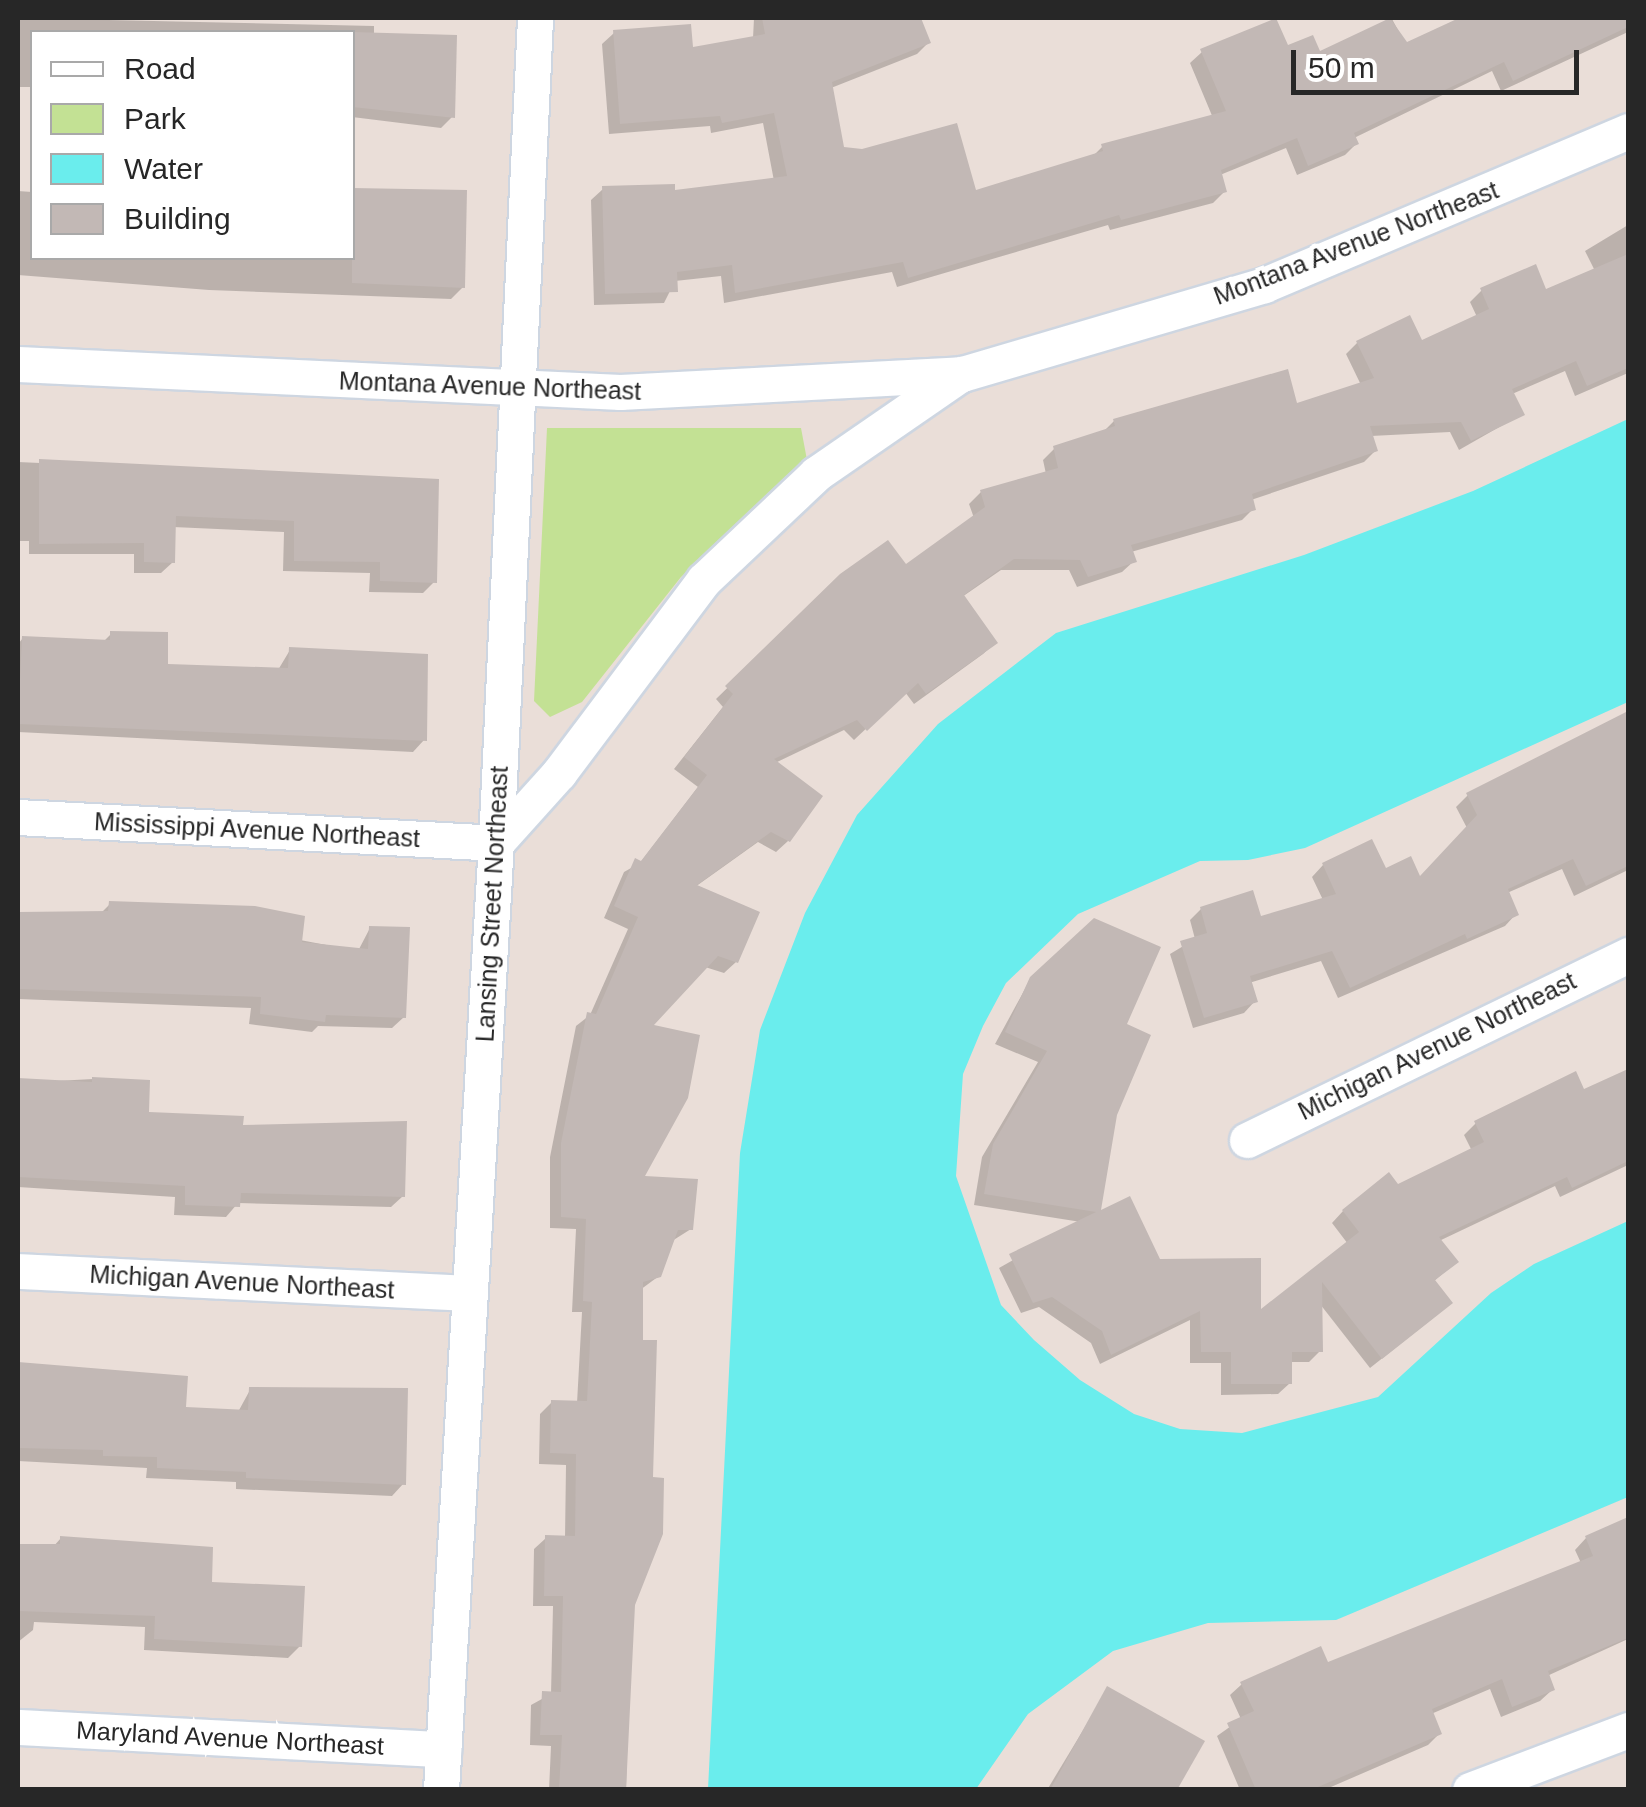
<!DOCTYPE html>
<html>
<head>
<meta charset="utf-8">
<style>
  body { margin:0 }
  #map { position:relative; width:1646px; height:1807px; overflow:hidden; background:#eaded8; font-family:Arial,sans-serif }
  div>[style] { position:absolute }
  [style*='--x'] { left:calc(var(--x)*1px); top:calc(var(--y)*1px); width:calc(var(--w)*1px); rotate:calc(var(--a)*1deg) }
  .green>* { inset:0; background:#c3e194 }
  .water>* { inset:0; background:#6aeded }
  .shadow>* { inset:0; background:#0003 }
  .building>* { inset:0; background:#c2b8b5 }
  .roads { filter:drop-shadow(2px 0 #ced6e1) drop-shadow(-2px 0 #ced6e1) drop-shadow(0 2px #ced6e1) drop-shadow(0 -2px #ced6e1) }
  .minor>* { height:35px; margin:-17.5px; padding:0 17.5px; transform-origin:17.5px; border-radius:17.5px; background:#fff }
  span { translate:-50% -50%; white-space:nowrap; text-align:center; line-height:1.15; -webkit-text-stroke:8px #fff; paint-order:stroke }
  .street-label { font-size:25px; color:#272727 }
  .frame { position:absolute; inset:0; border:20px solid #272727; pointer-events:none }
  .legend { position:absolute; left:30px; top:30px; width:325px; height:230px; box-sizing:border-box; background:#fff; border:2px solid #a9a9a9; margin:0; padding:12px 18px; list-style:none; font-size:30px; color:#272727 }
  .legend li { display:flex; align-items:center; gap:20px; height:50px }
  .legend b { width:50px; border:2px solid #a9a9a9 }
  .scale { position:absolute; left:1291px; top:50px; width:288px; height:45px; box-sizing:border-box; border:5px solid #272727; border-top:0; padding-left:12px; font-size:30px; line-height:35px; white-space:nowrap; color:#272727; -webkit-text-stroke:8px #fff; paint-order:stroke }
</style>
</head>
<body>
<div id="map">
  <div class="green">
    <div style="clip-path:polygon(547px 428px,801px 428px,807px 460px,681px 577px,582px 702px,550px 717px,534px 701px)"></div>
  </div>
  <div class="water">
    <div style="clip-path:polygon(1628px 419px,1628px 702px,1305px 848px,1248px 860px,1200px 861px,1078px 914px,1006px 983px,983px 1026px,963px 1074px,956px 1176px,1001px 1305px,1034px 1340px,1080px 1380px,1134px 1414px,1180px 1429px,1242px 1433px,1378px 1397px,1491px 1293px,1534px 1264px,1628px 1221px,1628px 1497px,1336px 1620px,1208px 1623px,1113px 1651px,1028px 1714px,976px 1789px,708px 1789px,740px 1153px,760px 1030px,805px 913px,857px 815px,938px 724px,1056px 633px,1304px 555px,1473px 491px)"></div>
  </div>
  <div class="shadow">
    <div style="clip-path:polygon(18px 18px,374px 26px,374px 35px,452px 117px,441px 128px,352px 117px,352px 32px,32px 32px,32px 87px,18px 87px)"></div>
    <div style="clip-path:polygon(754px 18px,918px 18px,928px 43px,917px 54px,831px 88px,841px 150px,974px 193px,1092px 157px,1102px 147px,1213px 118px,1190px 63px,1202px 52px,1286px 48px,1319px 55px,1392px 19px,1406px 45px,1464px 18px,1628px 18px,1628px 32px,1501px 91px,1492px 71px,1354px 138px,1356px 144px,1345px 155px,1297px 175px,1286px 148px,1220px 175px,1224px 192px,1213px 203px,1110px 230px,1108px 225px,897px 287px,892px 272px,724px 303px,721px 276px,675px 281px,664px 303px,594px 305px,591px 200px,603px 189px,673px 193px,774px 181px,763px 123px,711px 133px,710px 126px,609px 134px,602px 44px,614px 33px,691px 50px,753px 38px)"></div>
    <div style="clip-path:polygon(18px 191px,32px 192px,32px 258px,352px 258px,463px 287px,451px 299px,209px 290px,18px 275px)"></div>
    <div style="clip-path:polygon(1628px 225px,1628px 373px,1575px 396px,1565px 371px,1512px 394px,1522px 414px,1459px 450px,1450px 432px,1371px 436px,1376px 450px,1364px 462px,1251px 500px,1253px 509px,1242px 520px,1131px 552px,1134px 561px,1122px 572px,1077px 587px,1069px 570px,1001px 570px,962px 597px,995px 643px,983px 654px,914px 704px,905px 692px,854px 740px,844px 730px,775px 763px,788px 841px,776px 852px,758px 842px,695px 887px,736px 962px,724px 973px,705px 967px,649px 1027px,641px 1178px,691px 1229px,672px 1241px,659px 1276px,640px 1290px,626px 1790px,549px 1790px,551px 1746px,530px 1745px,531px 1705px,551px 1694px,553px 1606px,533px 1606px,534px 1549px,546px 1538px,565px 1538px,566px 1465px,539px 1464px,540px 1414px,552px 1402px,577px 1403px,582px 1312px,572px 1312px,576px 1229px,550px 1228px,550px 1157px,576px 1026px,590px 1015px,628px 929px,604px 918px,624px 872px,640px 863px,698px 787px,674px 769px,723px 707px,716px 699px,842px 576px,905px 568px,974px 518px,969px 504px,981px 492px,1046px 474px,1043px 460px,1055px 448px,1103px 432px,1114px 421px,1295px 407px,1361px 385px,1346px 354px,1357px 343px,1421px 344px,1477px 317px,1470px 302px,1482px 290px,1545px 292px,1595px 271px,1585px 251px)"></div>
    <div style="clip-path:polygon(18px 462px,436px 481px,434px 582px,423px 593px,369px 592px,370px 573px,283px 571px,284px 532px,173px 527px,173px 562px,161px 573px,134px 573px,134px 554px,29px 554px,29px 541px,18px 541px)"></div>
    <div style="clip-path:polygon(111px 634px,165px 666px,278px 670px,290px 650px,424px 740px,413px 752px,18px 732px,18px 644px,23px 638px,102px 643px)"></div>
    <div style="clip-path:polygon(1628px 714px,1628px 870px,1574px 896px,1562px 869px,1507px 893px,1516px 914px,1505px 926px,1338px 998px,1321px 961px,1249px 983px,1255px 1001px,1244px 1013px,1193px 1028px,1170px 954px,1195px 939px,1190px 920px,1201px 909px,1260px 919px,1323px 900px,1312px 877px,1323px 865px,1419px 880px,1467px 828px,1456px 807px,1468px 795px)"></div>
    <div style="clip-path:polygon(110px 904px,358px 951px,370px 928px,404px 1017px,392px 1028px,318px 1026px,312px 1032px,249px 1024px,251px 1008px,18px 999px,18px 915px,100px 914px)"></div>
    <div style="clip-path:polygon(1031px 978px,1123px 1025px,1098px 1214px,1159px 1261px,1258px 1314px,1348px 1244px,1332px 1223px,1343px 1211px,1472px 1151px,1464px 1135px,1476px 1123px,1583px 1093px,1628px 1072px,1628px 1165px,1560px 1197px,1555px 1186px,1439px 1241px,1456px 1262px,1433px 1282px,1438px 1314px,1370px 1368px,1320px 1304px,1320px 1351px,1309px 1362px,1290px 1362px,1290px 1383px,1278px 1394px,1221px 1395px,1221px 1363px,1190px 1363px,1190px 1320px,1100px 1364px,1091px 1343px,1039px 1307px,1021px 1313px,999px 1268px,1081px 1222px,974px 1205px,982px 1157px,1038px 1062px,995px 1044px)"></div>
    <div style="clip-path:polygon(93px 1079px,146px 1115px,241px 1128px,403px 1196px,391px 1207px,238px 1203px,226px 1217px,174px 1215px,175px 1197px,18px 1187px,18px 1083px)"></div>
    <div style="clip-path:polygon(47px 1365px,184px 1410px,238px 1412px,250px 1390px,403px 1484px,392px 1496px,236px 1489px,236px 1482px,146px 1478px,147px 1468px,18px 1461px,18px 1366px)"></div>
    <div style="clip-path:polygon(1628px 1519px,1628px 1639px,1547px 1676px,1552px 1690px,1540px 1701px,1501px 1717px,1490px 1689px,1431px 1714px,1439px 1734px,1428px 1745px,1324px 1790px,1240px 1790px,1217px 1736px,1241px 1719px,1230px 1695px,1242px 1684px,1327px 1665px,1581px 1563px,1575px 1550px,1586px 1538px)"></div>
    <div style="clip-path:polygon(61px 1538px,210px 1584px,300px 1646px,288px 1658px,144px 1650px,145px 1627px,34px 1622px,33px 1630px,18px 1642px,18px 1546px,53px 1547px)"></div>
    <div style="clip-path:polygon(1108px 1689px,1175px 1790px,1047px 1790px)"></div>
  </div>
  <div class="building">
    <div style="clip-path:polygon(762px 18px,921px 18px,931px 43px,832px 82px,844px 147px,862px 149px,957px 123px,976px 190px,1103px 151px,1101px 144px,1226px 111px,1200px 49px,1276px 18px,1288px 45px,1313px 35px,1320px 51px,1390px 18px,1407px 42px,1459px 18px,1628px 18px,1628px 27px,1513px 81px,1504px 62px,1354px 133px,1359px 144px,1308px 166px,1297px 138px,1221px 170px,1227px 192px,1121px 220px,1119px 215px,908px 278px,903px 262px,735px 293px,732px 265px,677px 272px,678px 292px,605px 294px,602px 186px,675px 184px,675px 190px,787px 176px,774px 113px,722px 123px,720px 116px,620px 124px,613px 30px,691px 24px,693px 47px,765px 34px)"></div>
    <div style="clip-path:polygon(352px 32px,457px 35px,455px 118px,352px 107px)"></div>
    <div style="clip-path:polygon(352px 188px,467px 190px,465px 288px,352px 283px)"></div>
    <div style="clip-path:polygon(1628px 254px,1628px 368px,1587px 386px,1576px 361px,1512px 389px,1525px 415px,1471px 441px,1461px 422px,1370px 426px,1378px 451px,1252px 494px,1256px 510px,1131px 545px,1137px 562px,1088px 577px,1080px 560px,1014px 559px,964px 595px,998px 643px,926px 694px,918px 683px,867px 731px,857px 720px,774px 759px,823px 796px,790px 842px,771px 832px,697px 885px,760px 912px,738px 963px,718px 956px,654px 1025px,700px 1035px,688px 1098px,645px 1176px,698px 1179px,693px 1230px,678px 1230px,661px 1277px,643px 1282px,643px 1340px,657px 1340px,653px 1477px,664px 1478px,663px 1534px,635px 1605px,626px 1790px,559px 1790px,562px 1735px,540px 1735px,542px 1691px,561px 1692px,563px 1596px,544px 1596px,545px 1535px,575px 1536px,576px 1454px,550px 1453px,551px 1400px,587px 1401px,592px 1302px,583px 1301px,586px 1219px,561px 1217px,561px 1143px,587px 1012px,596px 1014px,638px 917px,614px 906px,635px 858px,641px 861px,707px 775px,684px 757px,733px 694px,725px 686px,840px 574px,888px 540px,906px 564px,985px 507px,980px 490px,1058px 468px,1053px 446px,1115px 426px,1113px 419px,1288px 369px,1297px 403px,1374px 378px,1356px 341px,1410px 315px,1422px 340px,1489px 309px,1480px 288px,1536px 264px,1546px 289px)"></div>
    <div style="clip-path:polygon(39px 459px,439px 479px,437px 583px,380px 581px,380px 562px,294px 561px,294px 521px,176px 516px,175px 563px,144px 562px,144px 543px,39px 544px)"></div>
    <div style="clip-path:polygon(110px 631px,168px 632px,168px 664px,288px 668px,289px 647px,428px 654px,427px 741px,18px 724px,22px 636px,110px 640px)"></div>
    <div style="clip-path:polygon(1628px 711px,1628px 866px,1586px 886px,1573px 859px,1508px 889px,1519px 915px,1467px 939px,1465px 934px,1350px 988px,1332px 951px,1250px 976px,1258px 1002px,1204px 1018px,1180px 941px,1207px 933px,1200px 907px,1253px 890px,1261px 916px,1336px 894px,1322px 863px,1372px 839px,1386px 868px,1411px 856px,1420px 876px,1477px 815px,1466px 793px)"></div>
    <div style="clip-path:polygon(109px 901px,255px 906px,305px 916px,302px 942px,368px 949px,369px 926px,410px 927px,406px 1018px,326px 1015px,325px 1022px,260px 1014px,261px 997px,18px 989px,18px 912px,108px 911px)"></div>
    <div style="clip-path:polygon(1094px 918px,1161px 947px,1127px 1024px,1151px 1035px,1117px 1115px,1101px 1210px,1130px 1196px,1160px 1259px,1261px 1258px,1261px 1309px,1359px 1232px,1342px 1210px,1389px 1172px,1398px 1184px,1484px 1142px,1474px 1121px,1576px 1071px,1584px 1089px,1628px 1069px,1628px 1161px,1572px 1188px,1567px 1177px,1439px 1237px,1459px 1262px,1435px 1280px,1453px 1303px,1382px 1359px,1322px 1282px,1323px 1352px,1292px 1352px,1292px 1384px,1231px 1384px,1231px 1352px,1201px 1352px,1200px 1311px,1111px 1355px,1102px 1331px,1052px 1297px,1033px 1303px,1009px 1254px,1096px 1212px,984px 1194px,993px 1144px,1047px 1051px,1005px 1032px,1030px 977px)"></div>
    <div style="clip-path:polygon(92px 1077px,150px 1080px,149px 1112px,244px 1116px,243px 1125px,407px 1121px,405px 1197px,241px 1193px,240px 1207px,185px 1205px,185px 1186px,18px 1177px,18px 1078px,92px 1082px)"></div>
    <div style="clip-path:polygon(18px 1362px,188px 1376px,186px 1407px,248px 1410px,249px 1387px,408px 1388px,406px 1485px,246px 1478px,246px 1472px,157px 1468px,157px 1457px,103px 1456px,103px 1450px,18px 1448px)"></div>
    <div style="clip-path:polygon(1628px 1517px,1628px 1638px,1548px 1671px,1555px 1690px,1512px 1707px,1502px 1679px,1432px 1709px,1442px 1734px,1311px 1790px,1256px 1790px,1227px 1723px,1254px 1711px,1240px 1682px,1321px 1646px,1328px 1662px,1593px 1556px,1585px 1536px)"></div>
    <div style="clip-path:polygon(60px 1536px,213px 1547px,212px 1582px,305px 1586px,302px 1647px,154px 1639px,155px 1616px,18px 1611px,18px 1544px,60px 1544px)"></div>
    <div style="clip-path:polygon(1107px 1686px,1205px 1741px,1177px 1790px,1050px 1790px)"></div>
  </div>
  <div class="roads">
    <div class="minor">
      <div style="--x:18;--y:364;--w:603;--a:2.66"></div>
      <div style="--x:620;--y:392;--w:342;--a:-3"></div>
      <div style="--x:962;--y:374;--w:315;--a:-16.4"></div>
      <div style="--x:1264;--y:285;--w:395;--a:-22.9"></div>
      <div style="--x:18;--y:817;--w:479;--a:3.1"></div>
      <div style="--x:496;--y:843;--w:94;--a:-48"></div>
      <div style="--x:559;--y:773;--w:241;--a:-53.1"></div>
      <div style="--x:704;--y:580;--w:154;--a:-43.4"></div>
      <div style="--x:816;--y:474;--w:176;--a:-34.6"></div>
      <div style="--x:1247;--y:1140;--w:424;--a:-25.9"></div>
      <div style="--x:18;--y:1271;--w:450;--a:2.8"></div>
      <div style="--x:18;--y:1727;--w:426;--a:3"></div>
      <div style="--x:441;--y:1790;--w:949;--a:-86.68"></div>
      <div style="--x:496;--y:843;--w:826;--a:-87.29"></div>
      <div style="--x:1470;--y:1790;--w:169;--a:-20.8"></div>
    </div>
  </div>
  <div class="street-label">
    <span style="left:1356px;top:243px;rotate:-21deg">Montana Avenue Northeast</span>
    <span style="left:490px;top:386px;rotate:2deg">Montana Avenue Northeast</span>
    <span style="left:257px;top:830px;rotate:3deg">Mississippi Avenue Northeast</span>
    <span style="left:492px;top:904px;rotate:-87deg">Lansing Street Northeast</span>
    <span style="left:1437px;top:1046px;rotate:-26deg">Michigan Avenue Northeast</span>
    <span style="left:242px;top:1282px;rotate:3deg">Michigan Avenue Northeast</span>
    <span style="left:230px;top:1738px;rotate:3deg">Maryland Avenue Northeast</span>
  </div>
  <div class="frame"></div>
  <ul class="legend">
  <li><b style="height:12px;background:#fff"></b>Road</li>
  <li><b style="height:28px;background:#c3e194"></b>Park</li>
  <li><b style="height:28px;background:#6aeded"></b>Water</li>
  <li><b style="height:28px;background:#c2b8b5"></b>Building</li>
  </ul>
  <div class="scale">50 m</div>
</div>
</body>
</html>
